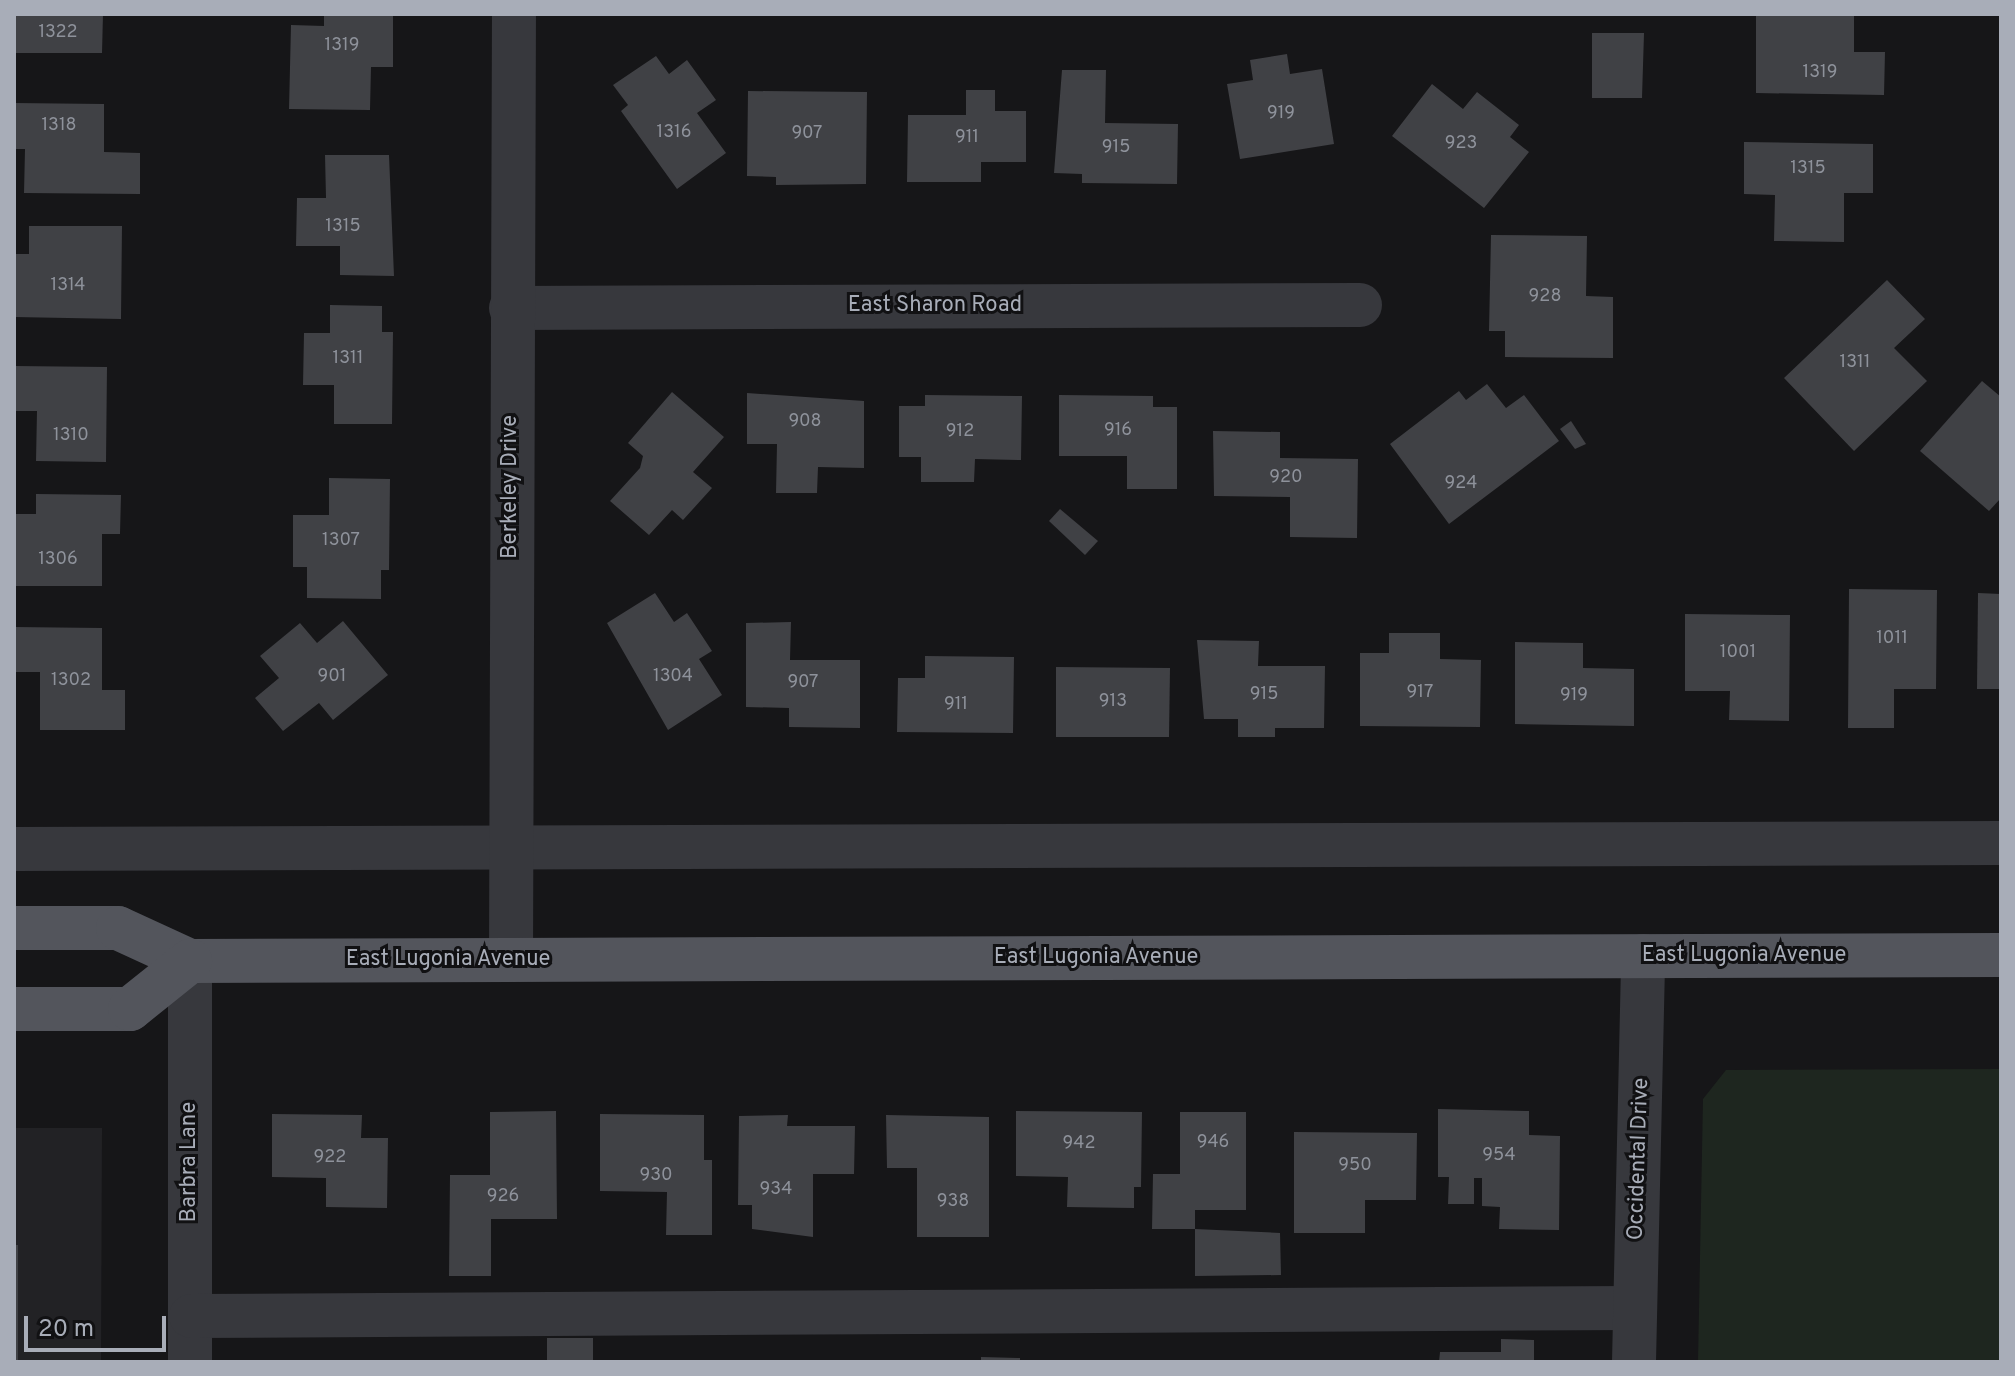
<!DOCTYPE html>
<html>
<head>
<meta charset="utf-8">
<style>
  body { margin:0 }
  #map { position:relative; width:2015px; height:1376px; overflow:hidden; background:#161618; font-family:Overpass,sans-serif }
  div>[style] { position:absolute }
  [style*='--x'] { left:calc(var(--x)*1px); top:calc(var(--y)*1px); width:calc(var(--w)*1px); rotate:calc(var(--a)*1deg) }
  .built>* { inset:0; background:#222225 }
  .green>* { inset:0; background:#1e261f }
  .building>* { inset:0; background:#404145 }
  .minor>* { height:44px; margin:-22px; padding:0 22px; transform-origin:22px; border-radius:22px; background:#37383d }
  .major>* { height:44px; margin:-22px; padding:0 22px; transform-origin:22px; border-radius:22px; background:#53555c }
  span { translate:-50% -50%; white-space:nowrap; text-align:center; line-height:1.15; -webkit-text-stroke:6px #111113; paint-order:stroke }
  .number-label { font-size:18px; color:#8e929b }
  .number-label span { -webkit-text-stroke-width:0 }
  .street-label { font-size:22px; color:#a8adb8 }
  .frame { position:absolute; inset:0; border:16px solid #a8adb8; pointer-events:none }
  .scale { position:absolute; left:24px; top:1316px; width:142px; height:36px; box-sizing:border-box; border:4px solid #a8adb8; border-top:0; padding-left:10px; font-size:24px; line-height:28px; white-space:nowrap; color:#a8adb8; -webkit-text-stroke:6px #111113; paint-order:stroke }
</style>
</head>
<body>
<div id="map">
  <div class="built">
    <div style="clip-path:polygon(14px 1128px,102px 1128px,101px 1362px,14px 1362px)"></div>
  </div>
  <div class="green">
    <div style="clip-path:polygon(2001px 1069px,2001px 1362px,1698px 1362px,1703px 1099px,1726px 1070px)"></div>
  </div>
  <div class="building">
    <div style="clip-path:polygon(14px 14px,103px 14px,102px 53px,14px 53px)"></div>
    <div style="clip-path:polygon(324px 14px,393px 14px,393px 67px,371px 67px,370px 110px,289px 109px,291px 25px,324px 26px)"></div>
    <div style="clip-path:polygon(1756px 14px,1854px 14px,1854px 52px,1885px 52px,1884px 95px,1756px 93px)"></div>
    <div style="clip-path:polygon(1592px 33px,1644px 33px,1642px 98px,1592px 98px)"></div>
    <div style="clip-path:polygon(1287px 54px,1290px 74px,1322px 69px,1334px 144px,1240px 159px,1227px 84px,1253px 80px,1250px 60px)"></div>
    <div style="clip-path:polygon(656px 56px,669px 74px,687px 60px,716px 100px,697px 113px,726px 153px,677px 189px,621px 111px,628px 105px,613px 85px)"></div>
    <div style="clip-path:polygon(1062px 70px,1106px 70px,1105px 123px,1178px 124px,1177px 184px,1082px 183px,1082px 174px,1054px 173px)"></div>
    <div style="clip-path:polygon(1432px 84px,1463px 109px,1477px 92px,1519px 125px,1510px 137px,1529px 152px,1484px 208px,1392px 136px)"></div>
    <div style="clip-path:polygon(966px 90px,995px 90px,995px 111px,1026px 111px,1026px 162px,981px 162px,981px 182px,907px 182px,908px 115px,966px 115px)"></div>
    <div style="clip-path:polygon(748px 91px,867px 92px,866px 184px,776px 185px,776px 177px,747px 176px)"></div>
    <div style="clip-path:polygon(14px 103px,104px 104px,104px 152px,140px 153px,140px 194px,24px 193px,25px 149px,14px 149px)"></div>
    <div style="clip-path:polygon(1744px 142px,1873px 144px,1873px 193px,1844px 193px,1844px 242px,1774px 241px,1775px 195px,1744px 194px)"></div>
    <div style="clip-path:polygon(325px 155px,389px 155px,394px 276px,340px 275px,340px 246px,296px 246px,297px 198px,326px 198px)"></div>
    <div style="clip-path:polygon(29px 226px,122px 226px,121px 319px,14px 317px,14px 254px,29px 254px)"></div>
    <div style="clip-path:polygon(1491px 235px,1587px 236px,1586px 296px,1613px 297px,1613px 358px,1505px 357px,1505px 331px,1489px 331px)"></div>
    <div style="clip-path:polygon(1887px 280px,1925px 319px,1894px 348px,1927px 381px,1854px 451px,1784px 378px)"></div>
    <div style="clip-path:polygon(330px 305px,382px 306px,382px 332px,393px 332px,392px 424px,334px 424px,334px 385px,303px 385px,304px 333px,330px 333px)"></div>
    <div style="clip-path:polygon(14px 366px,107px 367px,106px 462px,36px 461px,37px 411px,14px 411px)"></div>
    <div style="clip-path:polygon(1982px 381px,2001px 397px,2001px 498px,1989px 511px,1920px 451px)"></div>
    <div style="clip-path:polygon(1487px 384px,1506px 408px,1524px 395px,1559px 441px,1449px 524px,1390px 444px,1459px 391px,1466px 400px)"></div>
    <div style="clip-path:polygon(672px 392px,724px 437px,693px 472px,712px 488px,683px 520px,672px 510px,649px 535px,610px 501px,640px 468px,643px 456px,628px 443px)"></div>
    <div style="clip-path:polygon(747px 393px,864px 401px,864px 468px,818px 467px,817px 493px,776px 493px,777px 444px,747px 444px)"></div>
    <div style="clip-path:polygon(925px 395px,1022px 396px,1021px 460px,975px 459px,974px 482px,921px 482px,921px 457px,899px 457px,899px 406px,925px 406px)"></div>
    <div style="clip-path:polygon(1059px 395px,1153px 396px,1153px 407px,1177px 407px,1177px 489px,1127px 489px,1127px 456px,1059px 456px)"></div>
    <div style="clip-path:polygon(1571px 421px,1586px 444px,1575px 449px,1560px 429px)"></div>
    <div style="clip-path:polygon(1213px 431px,1280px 432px,1280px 458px,1358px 459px,1357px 538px,1290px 537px,1290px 497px,1214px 496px)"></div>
    <div style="clip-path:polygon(329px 478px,390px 479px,389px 570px,381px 570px,381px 599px,307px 598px,307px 567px,293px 567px,293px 515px,329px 515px)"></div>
    <div style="clip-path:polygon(36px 494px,121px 495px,120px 534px,102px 534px,102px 586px,14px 586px,14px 514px,36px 514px)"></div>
    <div style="clip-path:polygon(1060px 509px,1098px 541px,1085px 555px,1049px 521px)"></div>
    <div style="clip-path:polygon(1849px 589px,1937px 590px,1936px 689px,1894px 689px,1894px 728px,1848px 728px)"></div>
    <div style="clip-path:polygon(655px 593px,674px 622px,687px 613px,712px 651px,699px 659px,722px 695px,668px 730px,607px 623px)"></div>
    <div style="clip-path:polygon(1978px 593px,2001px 594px,2001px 689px,1977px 689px)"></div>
    <div style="clip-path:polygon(1685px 614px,1790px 615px,1789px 721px,1729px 720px,1730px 691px,1685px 691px)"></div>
    <div style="clip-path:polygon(343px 621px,388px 675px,333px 720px,319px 703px,283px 731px,255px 698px,279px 678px,260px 656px,300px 623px,317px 643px)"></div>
    <div style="clip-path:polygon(791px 622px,790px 660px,860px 660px,860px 728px,789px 727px,789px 708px,746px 707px,746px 623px)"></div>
    <div style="clip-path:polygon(14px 627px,102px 628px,102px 690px,125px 690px,125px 730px,40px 730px,40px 672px,14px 672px)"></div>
    <div style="clip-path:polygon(1389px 633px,1440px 633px,1440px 659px,1481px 660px,1480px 727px,1360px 726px,1360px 653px,1389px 653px)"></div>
    <div style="clip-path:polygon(1197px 640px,1259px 641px,1258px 666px,1325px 666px,1324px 728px,1275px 728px,1275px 737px,1238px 737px,1238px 719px,1204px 719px)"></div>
    <div style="clip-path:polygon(1515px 642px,1583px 643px,1583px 668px,1634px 669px,1634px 726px,1515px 724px)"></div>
    <div style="clip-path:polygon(925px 656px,1014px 657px,1013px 733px,897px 732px,898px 678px,925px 678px)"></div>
    <div style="clip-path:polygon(1056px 667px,1170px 668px,1169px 737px,1056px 737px)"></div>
    <div style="clip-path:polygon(1438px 1109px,1529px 1111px,1529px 1135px,1560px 1136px,1559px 1230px,1499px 1229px,1500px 1207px,1482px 1206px,1482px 1178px,1474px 1178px,1474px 1204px,1448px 1204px,1449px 1177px,1438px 1177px)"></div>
    <div style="clip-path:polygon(556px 1111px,557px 1219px,491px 1219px,491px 1276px,449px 1276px,450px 1175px,490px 1175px,490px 1112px)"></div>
    <div style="clip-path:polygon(1016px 1111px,1142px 1112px,1141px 1187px,1134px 1187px,1134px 1208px,1067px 1207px,1068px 1177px,1016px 1176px)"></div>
    <div style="clip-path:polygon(1180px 1112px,1246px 1112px,1246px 1210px,1195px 1210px,1195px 1229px,1152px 1229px,1153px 1174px,1180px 1174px)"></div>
    <div style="clip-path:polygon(272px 1114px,362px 1115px,361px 1138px,388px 1138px,387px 1208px,326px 1207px,326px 1178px,272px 1177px)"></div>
    <div style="clip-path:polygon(600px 1114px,704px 1115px,704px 1160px,712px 1160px,712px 1235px,666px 1235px,667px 1192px,600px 1191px)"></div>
    <div style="clip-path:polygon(788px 1115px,787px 1126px,855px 1126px,854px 1174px,813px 1174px,813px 1237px,752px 1229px,752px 1205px,738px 1205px,739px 1116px)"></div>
    <div style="clip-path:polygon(886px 1115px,989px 1117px,989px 1237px,917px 1237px,917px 1168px,887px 1168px)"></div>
    <div style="clip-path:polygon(1294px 1132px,1417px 1133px,1416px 1200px,1365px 1200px,1365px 1233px,1294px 1233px)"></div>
    <div style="clip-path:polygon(1195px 1229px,1280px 1233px,1281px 1275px,1195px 1276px)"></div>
    <div style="clip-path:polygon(14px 1245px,18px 1245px,18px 1362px,14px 1362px)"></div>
    <div style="clip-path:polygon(547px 1338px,593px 1338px,593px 1362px,547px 1362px)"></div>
    <div style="clip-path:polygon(1501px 1339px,1534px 1340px,1534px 1362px,1439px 1362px,1440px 1352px,1501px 1352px)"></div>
    <div style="clip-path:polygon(981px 1357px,1020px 1358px,1020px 1362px,981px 1362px)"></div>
  </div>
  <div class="minor">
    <div style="--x:511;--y:308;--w:849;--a:-0.2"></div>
    <div style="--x:14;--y:849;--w:1987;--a:-0.17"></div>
    <div style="--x:511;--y:960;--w:946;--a:-89.82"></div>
    <div style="--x:190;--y:961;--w:401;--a:90"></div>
    <div style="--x:191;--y:1316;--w:1443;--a:-0.32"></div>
    <div style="--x:1634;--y:1362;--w:406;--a:-88.7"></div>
  </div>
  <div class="major">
    <div style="--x:14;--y:928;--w:104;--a:0"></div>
    <div style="--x:118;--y:928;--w:79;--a:24.6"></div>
    <div style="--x:190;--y:961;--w:1811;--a:-0.19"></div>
    <div style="--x:14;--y:1009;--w:116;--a:0"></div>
    <div style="--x:130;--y:1009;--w:77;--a:-38.7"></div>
  </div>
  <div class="number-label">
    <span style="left:58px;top:33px">1322</span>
    <span style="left:342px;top:46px">1319</span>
    <span style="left:1820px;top:73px">1319</span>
    <span style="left:1281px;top:114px">919</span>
    <span style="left:59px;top:126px">1318</span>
    <span style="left:674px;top:133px">1316</span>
    <span style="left:807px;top:134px">907</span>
    <span style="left:967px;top:138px">911</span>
    <span style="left:1461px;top:144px">923</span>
    <span style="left:1116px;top:148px">915</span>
    <span style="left:1808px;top:169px">1315</span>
    <span style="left:343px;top:227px">1315</span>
    <span style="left:68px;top:286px">1314</span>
    <span style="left:1545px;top:297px">928</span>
    <span style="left:348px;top:359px">1311</span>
    <span style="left:1855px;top:363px">1311</span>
    <span style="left:805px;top:422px">908</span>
    <span style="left:1118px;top:431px">916</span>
    <span style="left:960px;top:432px">912</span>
    <span style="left:71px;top:436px">1310</span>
    <span style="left:1286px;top:478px">920</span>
    <span style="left:1461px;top:484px">924</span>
    <span style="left:341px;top:541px">1307</span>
    <span style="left:58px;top:560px">1306</span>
    <span style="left:1892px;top:639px">1011</span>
    <span style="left:1738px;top:653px">1001</span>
    <span style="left:332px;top:677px">901</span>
    <span style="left:673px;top:677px">1304</span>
    <span style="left:71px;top:681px">1302</span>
    <span style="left:803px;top:683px">907</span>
    <span style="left:1420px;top:693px">917</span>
    <span style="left:1264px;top:695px">915</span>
    <span style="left:1574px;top:696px">919</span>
    <span style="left:1113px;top:702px">913</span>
    <span style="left:956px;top:705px">911</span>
    <span style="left:1213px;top:1143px">946</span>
    <span style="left:1079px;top:1144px">942</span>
    <span style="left:1499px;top:1156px">954</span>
    <span style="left:330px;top:1158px">922</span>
    <span style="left:1355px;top:1166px">950</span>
    <span style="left:656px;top:1176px">930</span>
    <span style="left:776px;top:1190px">934</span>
    <span style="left:503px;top:1197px">926</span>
    <span style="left:953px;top:1202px">938</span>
  </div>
  <div class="street-label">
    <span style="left:935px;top:306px">East Sharon Road</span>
    <span style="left:511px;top:487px;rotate:-90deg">Berkeley Drive</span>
    <span style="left:1744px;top:956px">East Lugonia Avenue</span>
    <span style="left:1096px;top:958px">East Lugonia Avenue</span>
    <span style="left:448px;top:960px">East Lugonia Avenue</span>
    <span style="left:1639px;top:1159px;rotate:-88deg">Occidental Drive</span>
    <span style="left:190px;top:1162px;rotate:-90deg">Barbra Lane</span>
  </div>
  <div class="frame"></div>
  <div class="scale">20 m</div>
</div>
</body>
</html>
